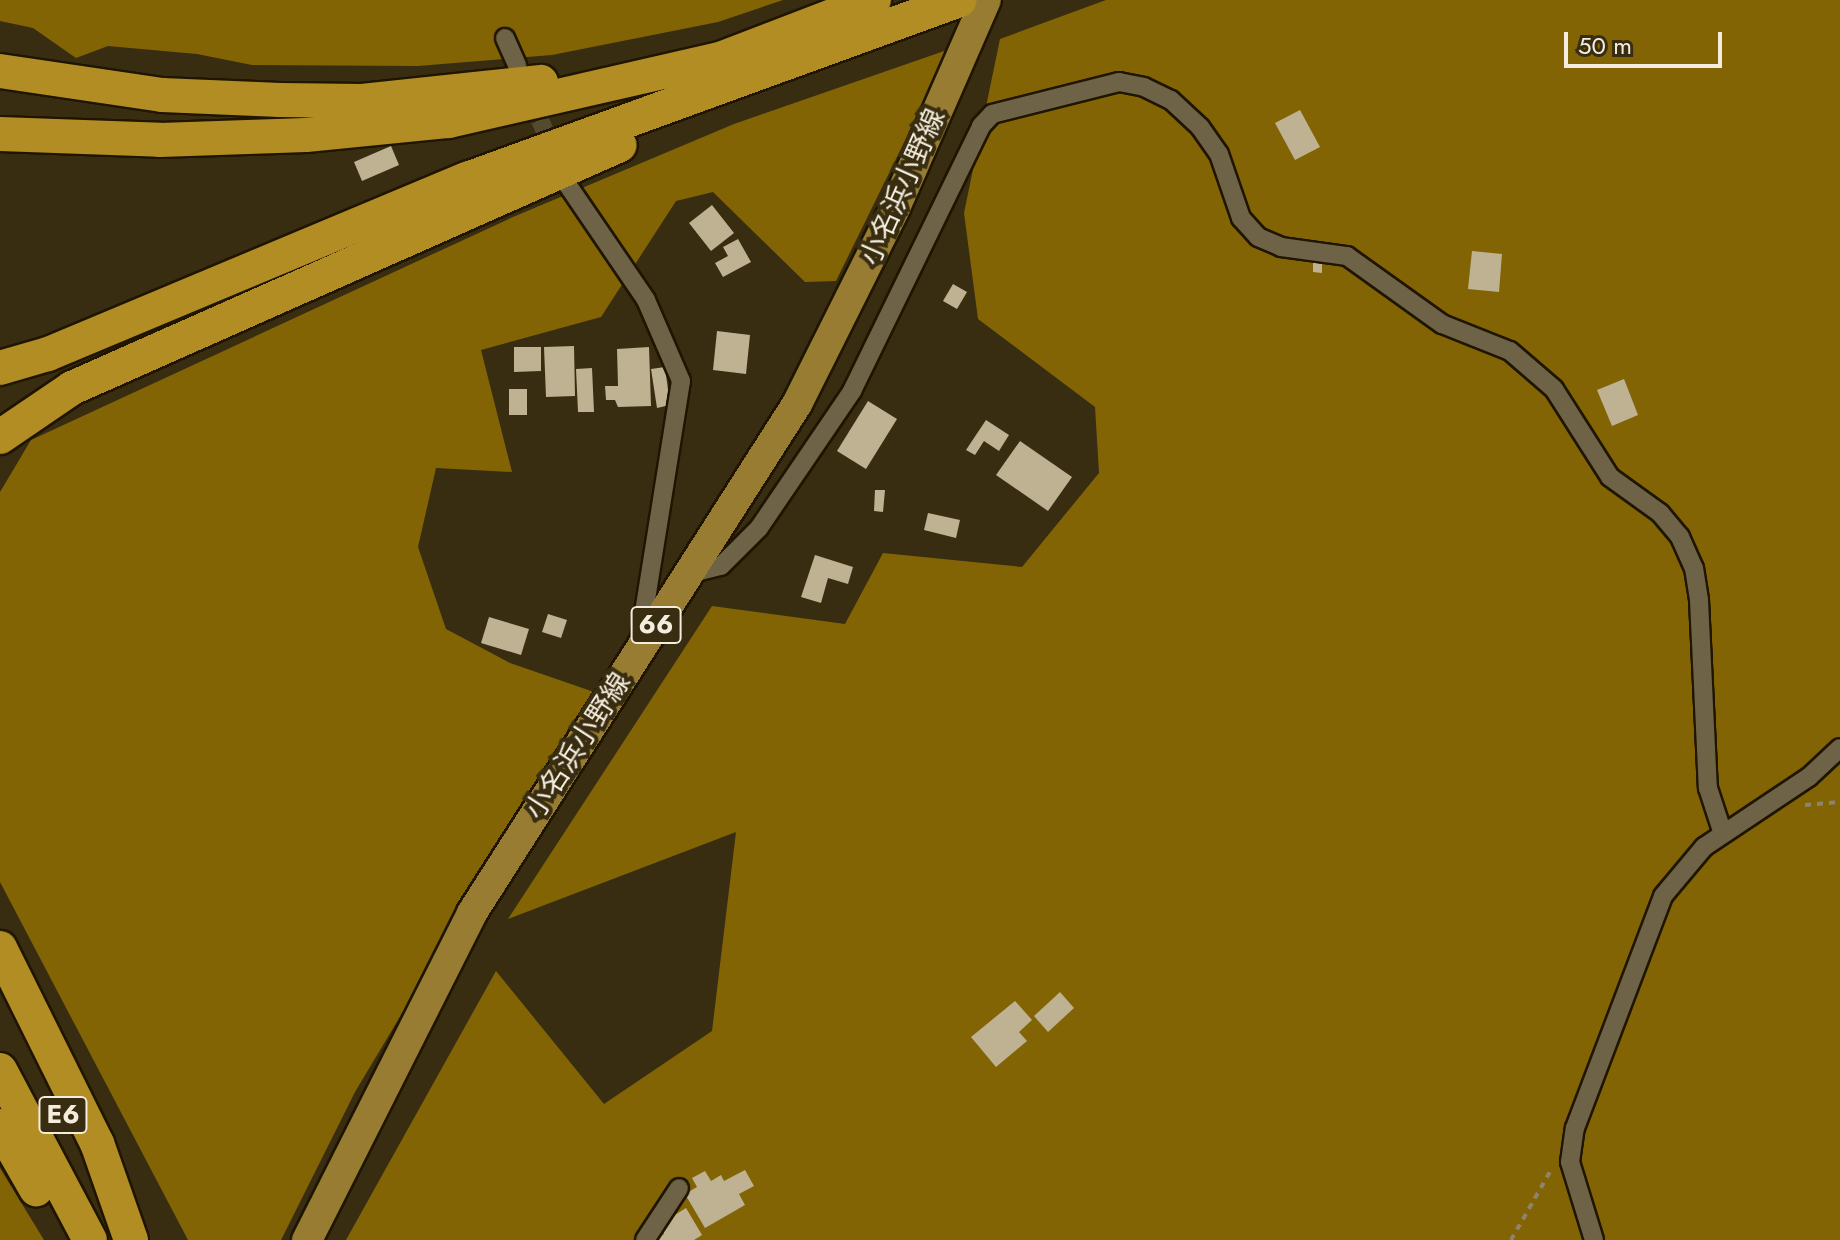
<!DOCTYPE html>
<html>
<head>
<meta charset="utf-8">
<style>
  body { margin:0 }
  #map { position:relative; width:1840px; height:1240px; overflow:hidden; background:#382d11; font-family:Jost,"Noto Sans JP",sans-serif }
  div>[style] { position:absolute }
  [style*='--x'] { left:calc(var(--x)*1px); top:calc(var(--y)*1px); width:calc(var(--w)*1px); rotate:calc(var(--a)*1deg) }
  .forest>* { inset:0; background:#826405 }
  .building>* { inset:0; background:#bfb293 }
  .minor-tunnel>* { height:18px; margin-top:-9px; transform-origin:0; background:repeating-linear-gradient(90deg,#544a30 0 18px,transparent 0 27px) }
  .path>* { height:4px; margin-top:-2px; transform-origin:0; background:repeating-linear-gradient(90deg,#8d846e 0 6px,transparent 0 12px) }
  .roads { filter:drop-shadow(2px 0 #1f1500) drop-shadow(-2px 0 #1f1500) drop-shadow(0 2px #1f1500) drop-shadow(0 -2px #1f1500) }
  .minor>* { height:18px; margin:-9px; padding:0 9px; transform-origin:9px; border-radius:9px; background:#6e6346 }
  .primary>* { height:30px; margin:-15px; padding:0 15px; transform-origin:15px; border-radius:15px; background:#977c32 }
  .motorway>* { height:34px; margin:-17px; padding:0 17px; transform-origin:17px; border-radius:17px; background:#b28d24 }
  span { translate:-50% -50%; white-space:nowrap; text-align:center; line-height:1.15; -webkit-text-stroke:8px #382d11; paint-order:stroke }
  .shield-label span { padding:2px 6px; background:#382d11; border:2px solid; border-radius:6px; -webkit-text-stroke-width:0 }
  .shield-label { font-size:26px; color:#f4eddd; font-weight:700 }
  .street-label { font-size:28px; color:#f4eddd }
  .scale { position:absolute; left:1564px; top:32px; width:158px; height:36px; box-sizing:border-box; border:4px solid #f4eddd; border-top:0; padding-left:10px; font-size:24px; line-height:28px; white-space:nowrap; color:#f4eddd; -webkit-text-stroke:6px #382d11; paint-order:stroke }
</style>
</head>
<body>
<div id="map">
  <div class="forest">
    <div style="clip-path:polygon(0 0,783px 0,718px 22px,552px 55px,418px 66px,252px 65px,197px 54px,108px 46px,76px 58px,33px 28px,0 21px)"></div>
    <div style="clip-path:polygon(1106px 0,1840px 0,1840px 1240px,346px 1240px,496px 971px,604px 1104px,712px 1031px,736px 832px,508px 919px,712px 606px,845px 624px,883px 553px,1022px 567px,1099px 473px,1095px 407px,978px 319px,964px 213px,1000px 39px)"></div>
    <div style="clip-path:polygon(950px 49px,836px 281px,805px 282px,713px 192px,676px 201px,601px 317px,481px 350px,512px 472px,436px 468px,418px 547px,446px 629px,510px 663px,594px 692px,355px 1092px,281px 1240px,188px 1240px,0 882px,0 492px,31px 440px,513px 217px,734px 124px)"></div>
    <div style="clip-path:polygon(0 1168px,44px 1240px,0 1240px)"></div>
  </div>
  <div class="building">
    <div style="clip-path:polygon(1300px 110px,1320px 147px,1295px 160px,1275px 123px)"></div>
    <div style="clip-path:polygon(391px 146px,399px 165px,362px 181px,354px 162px)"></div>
    <div style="clip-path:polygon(712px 205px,734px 233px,711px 251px,689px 223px)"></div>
    <div style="clip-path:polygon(738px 239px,751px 262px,723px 277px,715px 263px,728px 256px,723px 247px)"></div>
    <div style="clip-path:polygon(1472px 251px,1502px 254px,1499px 292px,1468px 289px)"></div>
    <div style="clip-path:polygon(1313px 261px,1322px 261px,1322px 273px,1313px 272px)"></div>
    <div style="clip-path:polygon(953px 284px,967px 292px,957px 309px,943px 301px)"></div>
    <div style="clip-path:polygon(717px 331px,750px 335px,746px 374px,713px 370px)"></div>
    <div style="clip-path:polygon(574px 346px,575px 396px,546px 397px,544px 347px)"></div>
    <div style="clip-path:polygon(514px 347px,541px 347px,541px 371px,514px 372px)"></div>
    <div style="clip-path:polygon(649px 347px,651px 406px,618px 407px,615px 400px,606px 400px,605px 386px,618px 386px,617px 349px)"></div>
    <div style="clip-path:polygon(665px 367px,670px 405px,657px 408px,651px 369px)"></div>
    <div style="clip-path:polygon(592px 368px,594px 412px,578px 412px,576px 369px)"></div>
    <div style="clip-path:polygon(1624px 379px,1638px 415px,1612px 426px,1597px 390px)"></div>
    <div style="clip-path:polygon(509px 389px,527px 389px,527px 415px,509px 415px)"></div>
    <div style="clip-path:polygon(868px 401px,897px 419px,866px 469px,837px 451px)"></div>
    <div style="clip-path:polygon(986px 420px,1009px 435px,999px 451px,984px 441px,975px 455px,966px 450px)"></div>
    <div style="clip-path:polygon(1020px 441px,1072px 477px,1048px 511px,996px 475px)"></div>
    <div style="clip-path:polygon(875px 490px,885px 490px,883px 512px,874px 511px)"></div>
    <div style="clip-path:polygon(928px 513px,960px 520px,956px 538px,924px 530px)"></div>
    <div style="clip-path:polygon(815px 555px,853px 567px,848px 584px,828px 578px,821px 603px,801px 597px)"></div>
    <div style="clip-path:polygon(548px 614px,567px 620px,561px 638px,542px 632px)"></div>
    <div style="clip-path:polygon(489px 617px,529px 629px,521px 655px,481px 643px)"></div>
    <div style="clip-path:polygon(1060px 992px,1074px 1008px,1048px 1032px,1034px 1016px)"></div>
    <div style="clip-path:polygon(1015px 1001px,1032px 1020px,1019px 1032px,1027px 1041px,996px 1067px,971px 1037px)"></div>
    <div style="clip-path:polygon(745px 1170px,754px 1186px,739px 1194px,745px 1205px,705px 1228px,685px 1194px,697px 1187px,692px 1178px,705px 1171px,711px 1181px,721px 1175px,724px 1181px)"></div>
    <div style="clip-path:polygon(686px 1208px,702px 1235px,694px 1240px,654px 1240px,664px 1234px,659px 1225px)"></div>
  </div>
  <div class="minor-tunnel">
    <div style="--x:529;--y:95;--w:62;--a:66.3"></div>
  </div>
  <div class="path">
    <div style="--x:1805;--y:805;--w:35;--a:-5"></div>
    <div style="--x:1511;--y:1240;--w:83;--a:-60.3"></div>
  </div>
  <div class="roads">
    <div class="minor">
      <div style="--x:505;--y:38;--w:30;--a:66"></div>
      <div style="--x:567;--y:184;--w:140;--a:55.7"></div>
      <div style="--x:646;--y:300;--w:88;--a:66.6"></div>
      <div style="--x:681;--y:381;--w:264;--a:99.1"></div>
      <div style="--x:688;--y:574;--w:34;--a:-14"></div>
      <div style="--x:721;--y:566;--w:54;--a:-45"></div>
      <div style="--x:759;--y:528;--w:166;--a:-55.8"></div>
      <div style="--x:852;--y:391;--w:295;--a:-64"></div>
      <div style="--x:981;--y:126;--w:16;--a:-47"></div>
      <div style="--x:992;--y:114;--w:131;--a:-14.1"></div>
      <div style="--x:1119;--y:82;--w:25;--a:11"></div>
      <div style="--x:1144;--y:87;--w:30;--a:26"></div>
      <div style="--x:1171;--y:100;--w:40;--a:43"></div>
      <div style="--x:1200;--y:127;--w:33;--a:55"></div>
      <div style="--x:1219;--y:154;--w:68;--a:71"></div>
      <div style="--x:1241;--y:218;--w:25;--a:48"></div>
      <div style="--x:1258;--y:237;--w:25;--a:23"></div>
      <div style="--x:1281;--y:247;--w:67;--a:7.8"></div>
      <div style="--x:1347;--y:256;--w:117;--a:35.6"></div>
      <div style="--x:1442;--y:324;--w:73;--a:21.7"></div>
      <div style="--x:1510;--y:351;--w:58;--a:40.8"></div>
      <div style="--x:1554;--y:389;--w:104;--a:57.5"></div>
      <div style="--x:1610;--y:477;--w:62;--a:35.8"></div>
      <div style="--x:1660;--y:513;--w:31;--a:50"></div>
      <div style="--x:1680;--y:537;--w:34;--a:66"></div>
      <div style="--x:1694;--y:568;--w:32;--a:81"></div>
      <div style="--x:1699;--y:600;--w:188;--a:87.3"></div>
      <div style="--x:1708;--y:788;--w:48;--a:71.9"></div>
      <div style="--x:645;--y:1240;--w:62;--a:-56.8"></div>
      <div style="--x:1594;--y:1240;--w:82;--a:-107.1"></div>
      <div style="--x:1570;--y:1162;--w:34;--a:-82"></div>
      <div style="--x:1575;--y:1128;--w:248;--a:-69.2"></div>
      <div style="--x:1663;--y:896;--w:64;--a:-50.1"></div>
      <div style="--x:1704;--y:847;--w:126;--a:-33.7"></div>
      <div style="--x:1809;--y:777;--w:42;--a:-43.1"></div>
    </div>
    <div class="primary">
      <div style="--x:307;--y:1240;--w:366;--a:-63.2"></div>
      <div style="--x:472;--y:913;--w:604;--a:-57.44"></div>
      <div style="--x:797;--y:404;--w:219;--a:-63.4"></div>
      <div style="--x:895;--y:208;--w:227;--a:-66.4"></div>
    </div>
    <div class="motorway">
      <div style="--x:0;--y:71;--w:164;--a:8.4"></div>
      <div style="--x:162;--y:95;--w:118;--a:2.4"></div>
      <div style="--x:280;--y:100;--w:82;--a:0.7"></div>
      <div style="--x:362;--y:101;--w:180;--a:-6.1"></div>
      <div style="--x:0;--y:134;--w:160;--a:2.1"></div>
      <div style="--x:160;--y:140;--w:146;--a:-2"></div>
      <div style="--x:306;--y:135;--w:144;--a:-5.6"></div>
      <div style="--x:449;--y:121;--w:278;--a:-12.9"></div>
      <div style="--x:720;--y:59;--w:165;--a:-21"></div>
      <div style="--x:0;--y:368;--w:50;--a:-16.3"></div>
      <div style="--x:48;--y:354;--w:454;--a:-22.7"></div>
      <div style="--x:467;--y:179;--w:524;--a:-19.96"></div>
      <div style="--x:0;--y:437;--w:87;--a:-34.2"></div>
      <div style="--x:72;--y:388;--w:599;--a:-23.91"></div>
      <div style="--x:0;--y:948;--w:218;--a:63.6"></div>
      <div style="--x:97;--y:1143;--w:103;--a:70.7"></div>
      <div style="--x:0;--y:1070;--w:192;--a:62.1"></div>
      <div style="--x:0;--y:1126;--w:73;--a:60.3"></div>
    </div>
  </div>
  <div class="shield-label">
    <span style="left:656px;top:625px">66</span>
    <span style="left:63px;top:1115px">E6</span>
  </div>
  <div class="street-label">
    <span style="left:903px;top:187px;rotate:-66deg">小名浜小野線</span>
    <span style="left:578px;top:746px;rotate:-57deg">小名浜小野線</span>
  </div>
  <div class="scale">50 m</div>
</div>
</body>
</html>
